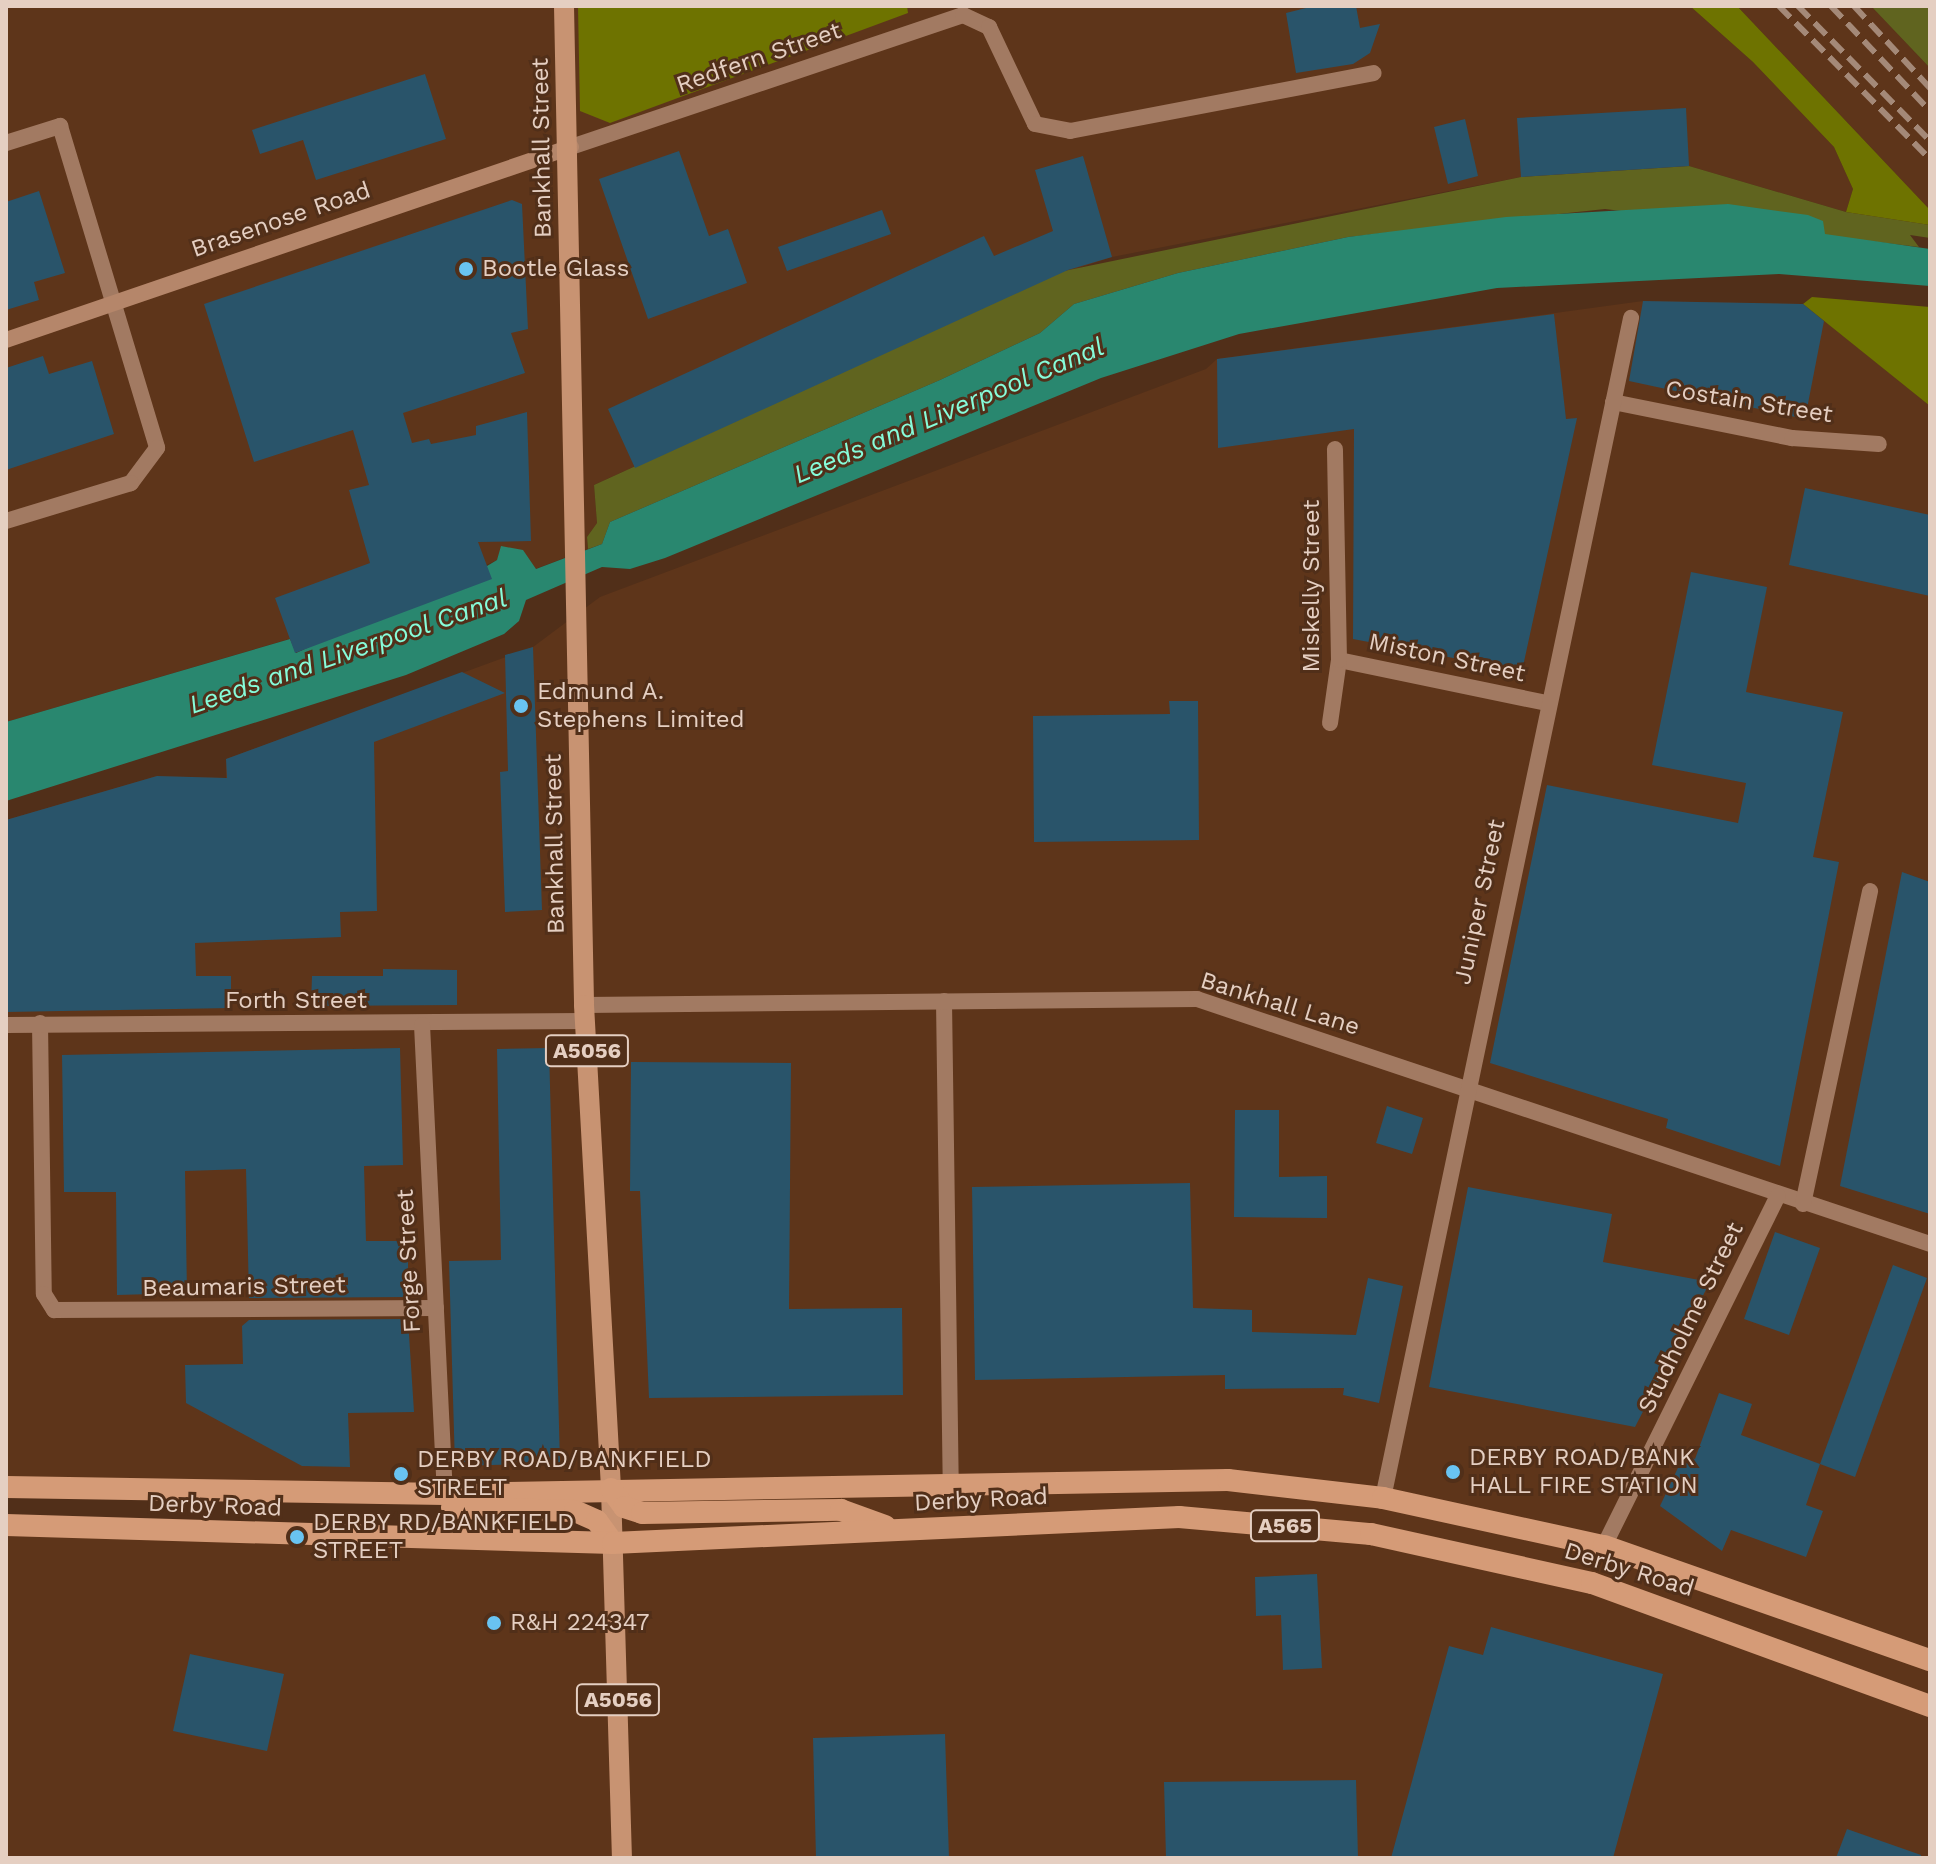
<!DOCTYPE html>
<html>
<head>
<meta charset="utf-8">
<style>
  body { margin:0 }
  #map { position:relative; width:1936px; height:1864px; overflow:hidden; background:#512f19; font-family:"Work Sans",sans-serif }
  div>[style] { position:absolute }
  [style*='--x'] { left:calc(var(--x)*1px); top:calc(var(--y)*1px); width:calc(var(--w)*1px); rotate:calc(var(--a)*1deg) }
  .built>* { inset:0; background:#5e351a }
  .green>* { inset:0; background:#60641f }
  .forest>* { inset:0; background:#6e7300 }
  .water>* { inset:0; background:#29876f }
  .building>* { inset:0; background:#29546a }
  .minor>* { height:16px; margin:-8px; padding:0 8px; transform-origin:8px; border-radius:8px; background:#a27a62 }
  .secondary>* { height:16px; margin:-8px; padding:0 8px; transform-origin:8px; border-radius:8px; background:#b5866a }
  .primary>* { height:20px; margin:-10px; padding:0 10px; transform-origin:10px; border-radius:10px; background:#c89372 }
  .trunk>* { height:22px; margin:-11px; padding:0 11px; transform-origin:11px; border-radius:11px; background:#d59b77 }
  .rail>* { height:6px; margin-top:-3px; transform-origin:0; background:repeating-linear-gradient(90deg,#a48978 0 16px,transparent 0 24px) }
  .dots>* { width:22px; height:22px; translate:-50% -50%; box-sizing:border-box; border:4px solid #512f19; border-radius:50% }
  span { translate:-50% -50%; white-space:nowrap; text-align:center; line-height:1.15; -webkit-text-stroke:6px #512f19; paint-order:stroke }
  .shield-label span { padding:2px 6px; background:#512f19; border:2px solid; border-radius:6px; -webkit-text-stroke-width:0 }
  .shield-label { font-size:22px; color:#e5cfc2; font-weight:700 }
  .street-label { font-size:24px; color:#e5cfc2 }
  .poi-label { font-size:24px; color:#e5cfc2 }
  .left { translate:0 -50%; text-align:left }
  .water-label { font-size:26px; color:#86fcda; font-style:italic }
  .frame { position:absolute; inset:0; border:8px solid #e5cfc2; pointer-events:none }
</style>
</head>
<body>
<div id="map">
  <div class="built">
    <div style="clip-path:polygon(6px 6px,1690px 6px,1753px 62px,1834px 147px,1853px 189px,1846px 212px,1689px 166px,1521px 177px,1112px 257px,1054px 276px,594px 485px,597px 523px,587px 537px,588px 549px,535px 569px,497px 560px,295px 653px,289px 639px,6px 722px)"></div>
    <div style="clip-path:polygon(1737px 6px,1871px 6px,1930px 68px,1930px 210px)"></div>
    <div style="clip-path:polygon(1643px 301px,1803px 304px,1930px 406px,1930px 1858px,6px 1858px,6px 1525px,613px 1543px,611px 1489px,6px 1487px,6px 820px,157px 776px,226px 778px,226px 759px,533px 647px,600px 597px,1206px 369px,1217px 359px)"></div>
  </div>
  <div class="green">
    <div style="clip-path:polygon(1871px 6px,1930px 6px,1930px 68px)"></div>
    <div style="clip-path:polygon(1689px 166px,1846px 212px,1930px 225px,1930px 238px,1910px 235px,1919px 247px,1605px 209px,1348px 237px,1178px 273px,1074px 304px,1040px 333px,940px 380px,610px 522px,602px 544px,588px 549px,587px 537px,597px 523px,594px 485px,1064px 271px,1521px 177px)"></div>
  </div>
  <div class="forest">
    <div style="clip-path:polygon(578px 6px,907px 6px,908px 13px,610px 123px,580px 111px)"></div>
    <div style="clip-path:polygon(1690px 6px,1737px 6px,1930px 210px,1930px 225px,1846px 212px,1853px 189px,1834px 147px,1753px 62px)"></div>
    <div style="clip-path:polygon(1812px 297px,1930px 307px,1930px 406px,1803px 304px)"></div>
  </div>
  <div class="water">
    <div style="clip-path:polygon(1728px 204px,1808px 215px,1823px 221px,1825px 234px,1930px 249px,1930px 286px,1779px 274px,1497px 288px,1239px 334px,1101px 378px,665px 558px,630px 569px,602px 567px,526px 600px,519px 621px,504px 634px,406px 675px,6px 801px,6px 722px,290px 639px,296px 653px,487px 566px,497px 560px,501px 546px,523px 550px,536px 569px,602px 544px,610px 522px,940px 380px,1040px 333px,1074px 304px,1178px 273px,1348px 237px,1506px 217px)"></div>
  </div>
  <div class="building">
    <div style="clip-path:polygon(1314px 6px,1356px 6px,1360px 28px,1380px 24px,1370px 53px,1353px 64px,1296px 73px,1286px 13px)"></div>
    <div style="clip-path:polygon(425px 74px,446px 139px,316px 180px,303px 140px,260px 154px,252px 130px)"></div>
    <div style="clip-path:polygon(1686px 108px,1689px 166px,1521px 177px,1517px 118px)"></div>
    <div style="clip-path:polygon(1465px 119px,1478px 176px,1448px 184px,1434px 127px)"></div>
    <div style="clip-path:polygon(679px 151px,709px 236px,728px 229px,747px 283px,648px 319px,599px 179px)"></div>
    <div style="clip-path:polygon(1083px 156px,1112px 257px,1068px 270px,635px 468px,608px 409px,984px 236px,994px 256px,1053px 231px,1035px 170px)"></div>
    <div style="clip-path:polygon(39px 191px,65px 273px,34px 282px,39px 300px,6px 310px,6px 202px)"></div>
    <div style="clip-path:polygon(512px 200px,522px 204px,528px 329px,511px 333px,525px 373px,403px 413px,412px 443px,429px 439px,431px 444px,476px 435px,476px 426px,527px 412px,531px 541px,478px 542px,492px 579px,295px 653px,275px 598px,370px 563px,349px 490px,369px 485px,353px 430px,254px 462px,204px 304px)"></div>
    <div style="clip-path:polygon(882px 210px,891px 234px,787px 271px,778px 247px)"></div>
    <div style="clip-path:polygon(1643px 301px,1803px 304px,1824px 321px,1805px 419px,1629px 381px)"></div>
    <div style="clip-path:polygon(1554px 314px,1566px 419px,1577px 418px,1522px 671px,1353px 639px,1354px 429px,1218px 448px,1217px 359px)"></div>
    <div style="clip-path:polygon(43px 356px,49px 374px,92px 361px,114px 434px,6px 470px,6px 368px)"></div>
    <div style="clip-path:polygon(1805px 488px,1930px 515px,1930px 596px,1789px 565px)"></div>
    <div style="clip-path:polygon(1691px 572px,1767px 587px,1746px 692px,1843px 712px,1813px 857px,1839px 862px,1780px 1166px,1666px 1128px,1668px 1119px,1490px 1063px,1547px 785px,1738px 823px,1746px 783px,1652px 765px)"></div>
    <div style="clip-path:polygon(533px 647px,542px 910px,505px 912px,500px 772px,508px 771px,505px 655px)"></div>
    <div style="clip-path:polygon(462px 672px,505px 693px,374px 742px,377px 911px,340px 912px,341px 937px,195px 943px,196px 976px,231px 976px,231px 1008px,6px 1012px,6px 820px,157px 776px,227px 778px,226px 759px)"></div>
    <div style="clip-path:polygon(1169px 701px,1198px 701px,1199px 840px,1034px 842px,1033px 716px,1170px 714px)"></div>
    <div style="clip-path:polygon(1902px 872px,1930px 882px,1930px 1214px,1840px 1186px)"></div>
    <div style="clip-path:polygon(383px 969px,457px 970px,457px 1005px,311px 1006px,312px 976px,383px 976px)"></div>
    <div style="clip-path:polygon(400px 1048px,403px 1165px,364px 1166px,366px 1241px,408px 1241px,408px 1297px,249px 1298px,246px 1169px,185px 1171px,187px 1293px,117px 1295px,116px 1192px,64px 1192px,62px 1055px)"></div>
    <div style="clip-path:polygon(549px 1048px,560px 1463px,455px 1466px,449px 1261px,501px 1260px,497px 1049px)"></div>
    <div style="clip-path:polygon(631px 1062px,791px 1063px,789px 1309px,902px 1308px,903px 1395px,649px 1398px,640px 1191px,630px 1191px)"></div>
    <div style="clip-path:polygon(1387px 1106px,1423px 1118px,1412px 1154px,1376px 1143px)"></div>
    <div style="clip-path:polygon(1235px 1110px,1279px 1110px,1279px 1177px,1327px 1176px,1327px 1218px,1234px 1217px)"></div>
    <div style="clip-path:polygon(1190px 1183px,1193px 1308px,1252px 1310px,1252px 1332px,1356px 1335px,1368px 1278px,1403px 1286px,1379px 1403px,1343px 1395px,1344px 1388px,1225px 1389px,1225px 1375px,975px 1380px,972px 1187px)"></div>
    <div style="clip-path:polygon(1468px 1187px,1612px 1214px,1603px 1262px,1710px 1282px,1635px 1427px,1429px 1387px)"></div>
    <div style="clip-path:polygon(1775px 1232px,1820px 1248px,1789px 1335px,1744px 1319px)"></div>
    <div style="clip-path:polygon(1893px 1265px,1927px 1278px,1855px 1477px,1820px 1464px)"></div>
    <div style="clip-path:polygon(408px 1319px,414px 1412px,348px 1413px,350px 1467px,302px 1466px,186px 1403px,185px 1365px,243px 1364px,242px 1326px,249px 1320px)"></div>
    <div style="clip-path:polygon(1719px 1393px,1752px 1404px,1741px 1435px,1820px 1464px,1806px 1505px,1823px 1511px,1806px 1557px,1731px 1530px,1722px 1551px,1660px 1506px,1684px 1455px,1695px 1459px)"></div>
    <div style="clip-path:polygon(1317px 1574px,1322px 1668px,1283px 1670px,1281px 1615px,1256px 1616px,1255px 1577px)"></div>
    <div style="clip-path:polygon(1491px 1627px,1663px 1674px,1613px 1858px,1391px 1858px,1449px 1646px,1483px 1655px)"></div>
    <div style="clip-path:polygon(190px 1654px,284px 1674px,267px 1751px,173px 1731px)"></div>
    <div style="clip-path:polygon(945px 1734px,949px 1858px,816px 1858px,813px 1738px)"></div>
    <div style="clip-path:polygon(1356px 1780px,1358px 1858px,1166px 1858px,1164px 1782px)"></div>
    <div style="clip-path:polygon(1847px 1829px,1921px 1855px,1921px 1858px,1836px 1858px)"></div>
  </div>
  <div class="minor">
    <div style="--x:6;--y:143;--w:57;--a:-17.5"></div>
    <div style="--x:60;--y:126;--w:336;--a:73.2"></div>
    <div style="--x:157;--y:448;--w:44;--a:126.6"></div>
    <div style="--x:131;--y:483;--w:131;--a:163.1"></div>
    <div style="--x:571;--y:147;--w:414;--a:-18.6"></div>
    <div style="--x:963;--y:15;--w:29;--a:25"></div>
    <div style="--x:989;--y:27;--w:107;--a:64.6"></div>
    <div style="--x:1035;--y:124;--w:36;--a:11"></div>
    <div style="--x:1070;--y:131;--w:309;--a:-10.8"></div>
    <div style="--x:1613;--y:402;--w:183;--a:11.4"></div>
    <div style="--x:1792;--y:438;--w:87;--a:3.9"></div>
    <div style="--x:1339;--y:660;--w:211;--a:11.7"></div>
    <div style="--x:1330;--y:723;--w:64;--a:-81.9"></div>
    <div style="--x:1339;--y:660;--w:211;--a:-91.1"></div>
    <div style="--x:944;--y:1001;--w:483;--a:89.2"></div>
    <div style="--x:584;--y:1005;--w:613;--a:-0.56"></div>
    <div style="--x:1197;--y:999;--w:773;--a:18.48"></div>
    <div style="--x:40;--y:1023;--w:271;--a:89.2"></div>
    <div style="--x:44;--y:1294;--w:19;--a:58"></div>
    <div style="--x:54;--y:1310;--w:382;--a:-0.3"></div>
    <div style="--x:6;--y:1025;--w:579;--a:-0.4"></div>
    <div style="--x:422;--y:1025;--w:470;--a:87.2"></div>
    <div style="--x:1803;--y:1204;--w:320;--a:-77.9"></div>
    <div style="--x:1383;--y:1498;--w:1206;--a:-78.13"></div>
    <div style="--x:1604;--y:1546;--w:391;--a:-63.6"></div>
  </div>
  <div class="secondary">
    <div style="--x:6;--y:340;--w:597;--a:-18.86"></div>
  </div>
  <div class="primary">
    <div style="--x:564;--y:6;--w:999;--a:88.85"></div>
    <div style="--x:584;--y:1005;--w:485;--a:86.8"></div>
    <div style="--x:611;--y:1489;--w:369;--a:88.3"></div>
  </div>
  <div class="trunk">
    <div style="--x:6;--y:1487;--w:439;--a:0.9"></div>
    <div style="--x:445;--y:1494;--w:783;--a:-1.02"></div>
    <div style="--x:1228;--y:1480;--w:156;--a:6.6"></div>
    <div style="--x:1383;--y:1498;--w:226;--a:12.3"></div>
    <div style="--x:1604;--y:1546;--w:345;--a:19.3"></div>
    <div style="--x:611;--y:1489;--w:22;--a:54"></div>
    <div style="--x:624;--y:1507;--w:19;--a:18"></div>
    <div style="--x:642;--y:1513;--w:199;--a:-0.9"></div>
    <div style="--x:841;--y:1510;--w:47;--a:20"></div>
    <div style="--x:452;--y:1508;--w:123;--a:1.4"></div>
    <div style="--x:575;--y:1511;--w:24;--a:24"></div>
    <div style="--x:597;--y:1521;--w:27;--a:54"></div>
    <div style="--x:6;--y:1525;--w:607;--a:1.7"></div>
    <div style="--x:613;--y:1543;--w:567;--a:-2.63"></div>
    <div style="--x:1179;--y:1517;--w:193;--a:5.1"></div>
    <div style="--x:1371;--y:1534;--w:226;--a:12.5"></div>
    <div style="--x:1592;--y:1583;--w:360;--a:20"></div>
  </div>
  <div class="rail">
    <div style="--x:1779;--y:6;--w:215;--a:45.4"></div>
    <div style="--x:1798;--y:6;--w:189;--a:45.6"></div>
    <div style="--x:1831;--y:6;--w:144;--a:46.7"></div>
    <div style="--x:1854;--y:6;--w:112;--a:47.2"></div>
  </div>
  <div class="dots">
    <div style="left:466px;top:269px;background:#69c3f1"></div>
    <div style="left:521px;top:706px;background:#69c3f1"></div>
    <div style="left:1453px;top:1472px;background:#69c3f1"></div>
    <div style="left:401px;top:1474px;background:#69c3f1"></div>
    <div style="left:297px;top:1537px;background:#69c3f1"></div>
    <div style="left:494px;top:1623px;background:#69c3f1"></div>
  </div>
  <div class="shield-label">
    <span style="left:587px;top:1051px">A5056</span>
    <span style="left:1285px;top:1526px">A565</span>
    <span style="left:618px;top:1700px">A5056</span>
  </div>
  <div class="street-label">
    <span style="left:759px;top:58px;rotate:-19deg">Redfern Street</span>
    <span style="left:542px;top:148px;rotate:-91deg">Bankhall Street</span>
    <span style="left:281px;top:220px;rotate:-19deg">Brasenose Road</span>
    <span style="left:1749px;top:402px;rotate:9deg">Costain Street</span>
    <span style="left:1312px;top:586px;rotate:-90deg">Miskelly Street</span>
    <span style="left:1447px;top:658px;rotate:12deg">Miston Street</span>
    <span style="left:555px;top:844px;rotate:-91deg">Bankhall Street</span>
    <span style="left:1480px;top:902px;rotate:-78deg">Juniper Street</span>
    <span style="left:296px;top:1001px">Forth Street</span>
    <span style="left:1280px;top:1004px;rotate:17deg">Bankhall Lane</span>
    <span style="left:409px;top:1261px;rotate:-93deg">Forge Street</span>
    <span style="left:244px;top:1287px;rotate:-1deg">Beaumaris Street</span>
    <span style="left:1691px;top:1318px;rotate:-64deg">Studholme Street</span>
    <span style="left:981px;top:1500px;rotate:-3deg">Derby Road</span>
    <span style="left:215px;top:1506px;rotate:2deg">Derby Road</span>
    <span style="left:1629px;top:1570px;rotate:17deg">Derby Road</span>
  </div>
  <div class="poi-label">
    <span class="left" style="left:482px;top:269px">Bootle Glass</span>
    <span class="left" style="left:537px;top:706px">Edmund A.<br>Stephens Limited</span>
    <span class="left" style="left:1469px;top:1472px">DERBY ROAD/BANK<br>HALL FIRE STATION</span>
    <span class="left" style="left:417px;top:1474px">DERBY ROAD/BANKFIELD<br>STREET</span>
    <span class="left" style="left:313px;top:1537px">DERBY RD/BANKFIELD<br>STREET</span>
    <span class="left" style="left:510px;top:1623px">R&amp;H 224347</span>
  </div>
  <div class="water-label">
    <span style="left:949px;top:411px;rotate:-23deg">Leeds and Liverpool Canal</span>
    <span style="left:348px;top:652px;rotate:-19deg">Leeds and Liverpool Canal</span>
  </div>
  <div class="frame"></div>
</div>
</body>
</html>
